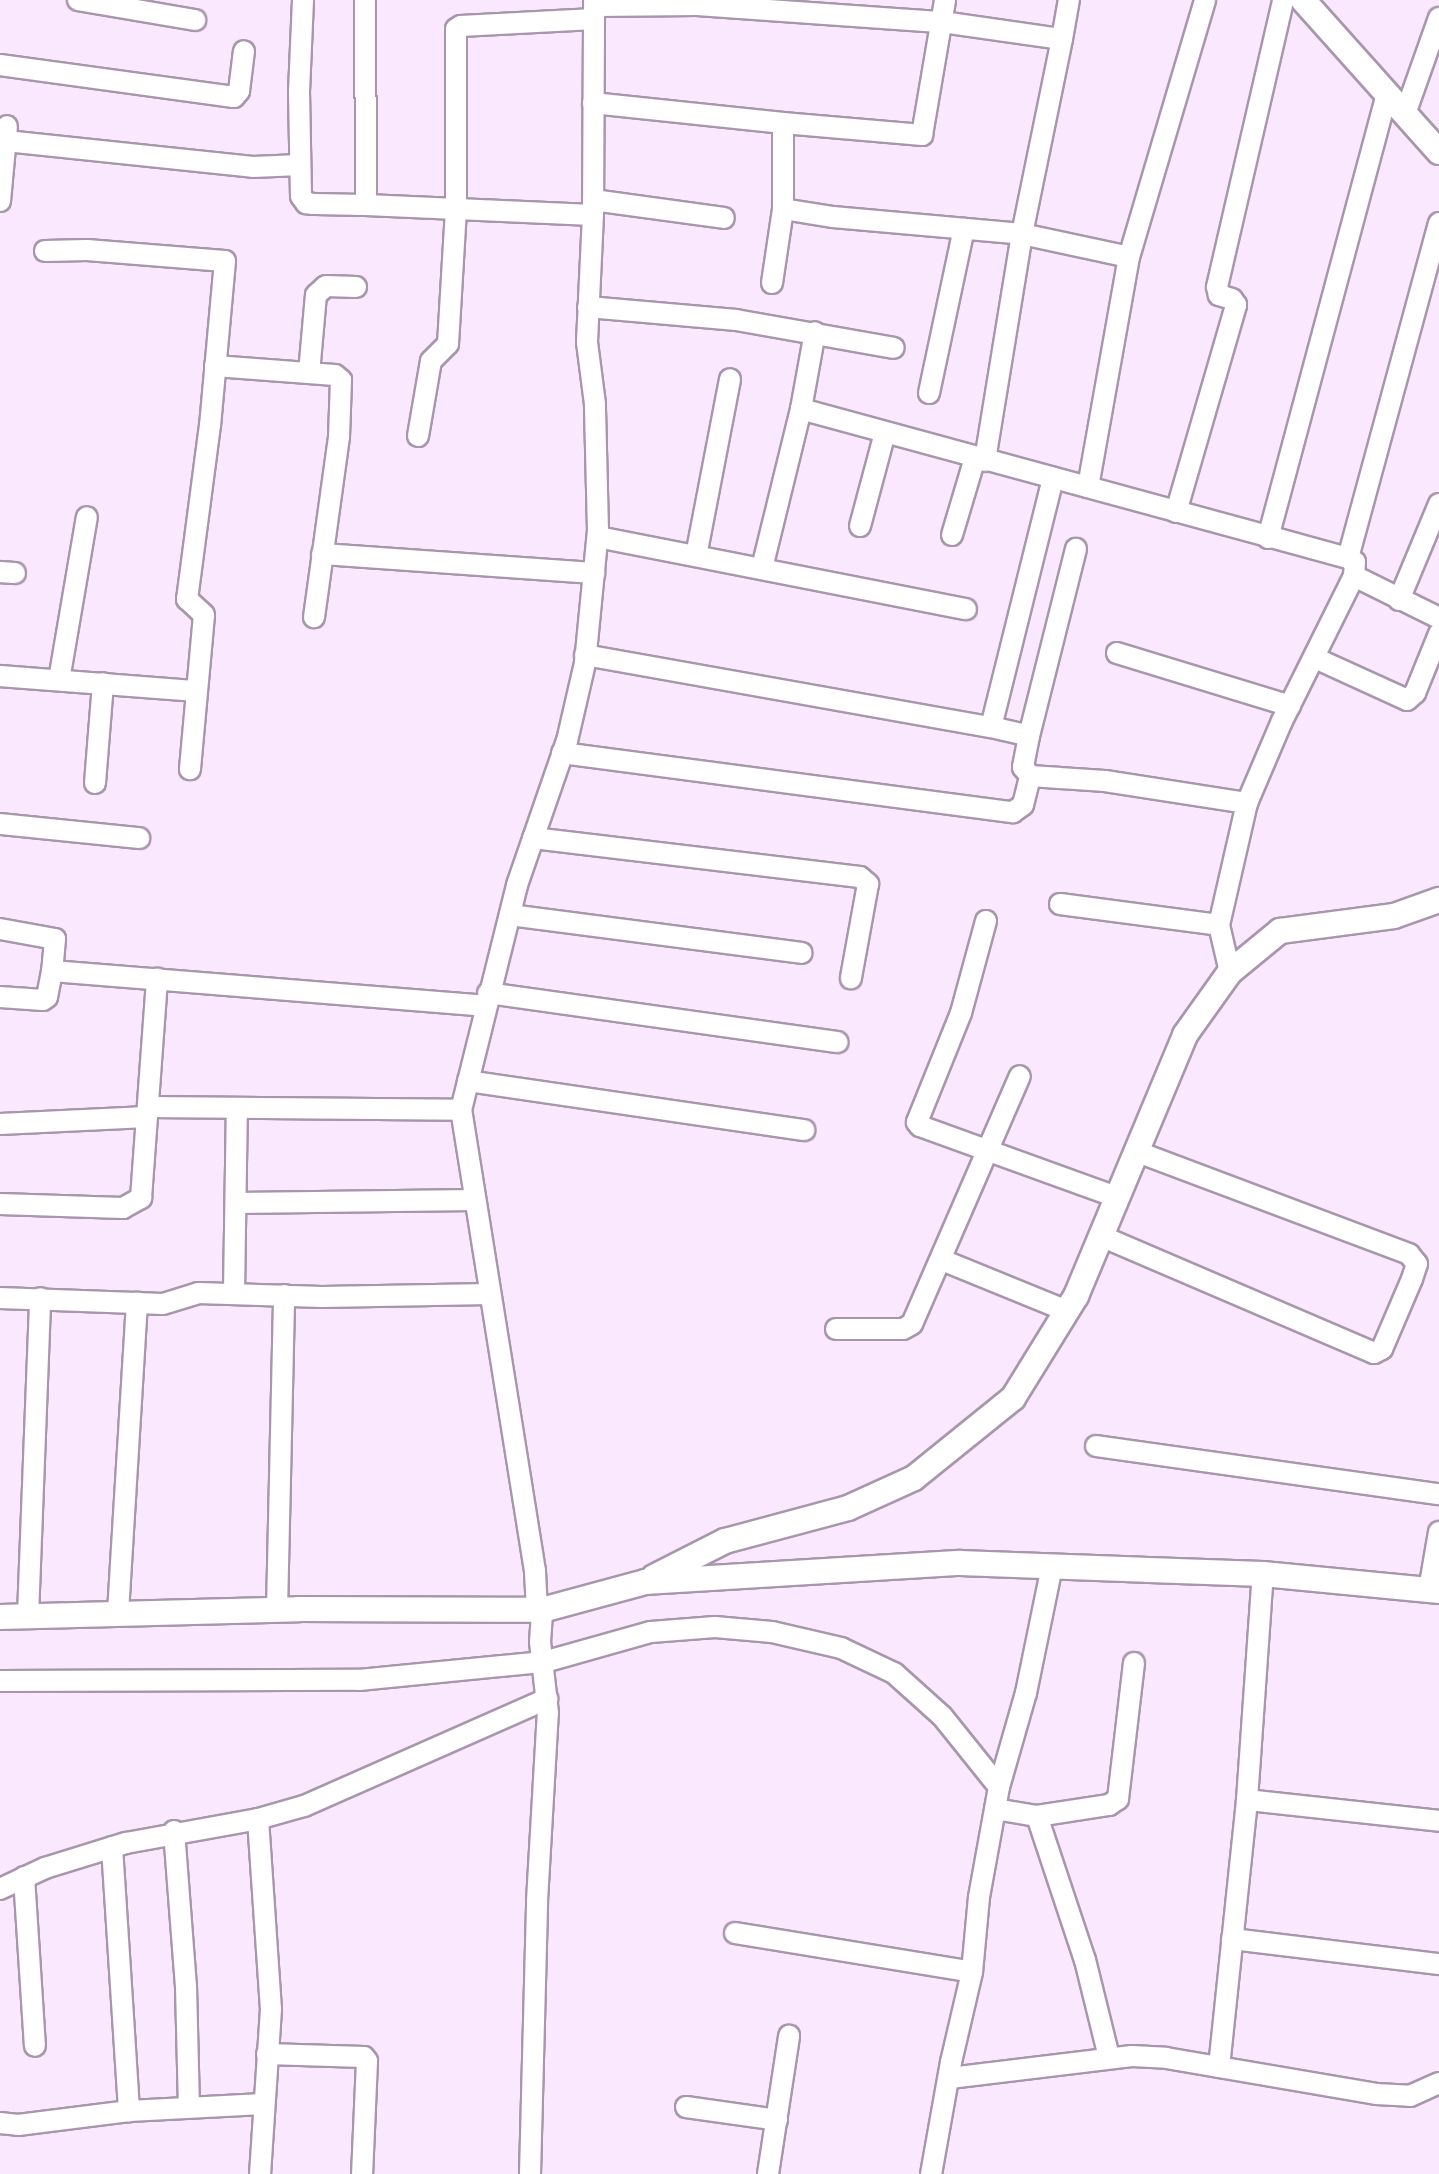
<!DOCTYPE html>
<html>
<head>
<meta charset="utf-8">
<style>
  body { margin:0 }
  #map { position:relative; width:1439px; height:2174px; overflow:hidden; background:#fae8fe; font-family:Georgia,serif }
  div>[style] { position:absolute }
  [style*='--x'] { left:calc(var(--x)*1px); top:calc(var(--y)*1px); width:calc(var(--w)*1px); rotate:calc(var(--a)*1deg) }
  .roads { filter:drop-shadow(2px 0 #a897ac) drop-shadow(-2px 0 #a897ac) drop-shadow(0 2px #a897ac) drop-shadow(0 -2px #a897ac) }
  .minor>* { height:20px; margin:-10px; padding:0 10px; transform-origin:10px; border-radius:10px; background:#fff }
  .tertiary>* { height:24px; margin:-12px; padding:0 12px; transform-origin:12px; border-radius:12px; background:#fff }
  span { translate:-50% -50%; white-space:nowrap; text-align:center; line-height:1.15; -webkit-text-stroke:6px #fae8fe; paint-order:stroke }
</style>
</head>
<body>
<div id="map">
  <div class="roads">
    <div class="minor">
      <div style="--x:78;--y:0;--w:119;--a:9.7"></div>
      <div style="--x:303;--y:0;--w:92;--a:92.5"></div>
      <div style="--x:299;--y:92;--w:104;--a:88.9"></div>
      <div style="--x:301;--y:196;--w:9;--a:54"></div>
      <div style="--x:306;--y:203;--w:7;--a:8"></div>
      <div style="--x:313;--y:204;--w:53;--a:1.1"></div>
      <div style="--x:365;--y:0;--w:205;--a:89.7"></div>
      <div style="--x:366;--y:205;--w:227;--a:2.5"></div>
      <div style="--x:595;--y:6;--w:102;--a:-0.6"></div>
      <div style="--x:697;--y:5;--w:246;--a:4"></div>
      <div style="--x:942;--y:22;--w:121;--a:8.1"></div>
      <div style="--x:1062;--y:39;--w:199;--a:101.6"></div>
      <div style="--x:1022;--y:234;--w:230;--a:99.3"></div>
      <div style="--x:1062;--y:39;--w:40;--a:-80"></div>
      <div style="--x:0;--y:65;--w:236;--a:7.8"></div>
      <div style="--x:234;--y:97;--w:8;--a:-50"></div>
      <div style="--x:239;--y:91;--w:40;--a:-82.9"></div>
      <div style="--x:593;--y:103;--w:191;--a:6"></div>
      <div style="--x:783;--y:123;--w:86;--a:90"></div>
      <div style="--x:783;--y:209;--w:51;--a:9.1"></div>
      <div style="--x:833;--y:217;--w:190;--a:5.1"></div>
      <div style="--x:1022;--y:234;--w:109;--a:12.1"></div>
      <div style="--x:1405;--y:114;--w:102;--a:-70.5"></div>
      <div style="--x:783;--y:123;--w:140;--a:4.9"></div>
      <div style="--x:922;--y:135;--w:137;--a:-80.3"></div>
      <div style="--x:6;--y:141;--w:248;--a:6"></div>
      <div style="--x:253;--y:167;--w:47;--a:-2.4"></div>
      <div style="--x:593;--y:200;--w:132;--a:7.8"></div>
      <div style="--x:0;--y:201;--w:75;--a:-84.7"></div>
      <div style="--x:45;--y:251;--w:42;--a:-1.4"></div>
      <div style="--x:87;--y:250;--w:138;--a:4.6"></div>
      <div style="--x:225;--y:261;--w:165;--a:95.2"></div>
      <div style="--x:210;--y:425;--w:176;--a:97.5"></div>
      <div style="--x:187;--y:599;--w:23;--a:43"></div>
      <div style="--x:204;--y:615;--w:155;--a:95.2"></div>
      <div style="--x:772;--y:283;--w:75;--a:-81.5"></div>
      <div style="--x:588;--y:307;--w:149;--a:5"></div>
      <div style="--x:736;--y:320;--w:160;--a:10"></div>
      <div style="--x:215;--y:366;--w:120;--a:4.3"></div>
      <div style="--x:335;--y:375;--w:8;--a:40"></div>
      <div style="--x:341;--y:380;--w:57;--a:92"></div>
      <div style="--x:339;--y:437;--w:182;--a:97.9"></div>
      <div style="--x:309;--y:373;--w:78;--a:-84.9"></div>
      <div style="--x:316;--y:295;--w:13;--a:-42"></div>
      <div style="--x:326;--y:286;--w:30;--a:2"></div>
      <div style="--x:929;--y:393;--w:168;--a:-78"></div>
      <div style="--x:801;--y:409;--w:567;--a:15.24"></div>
      <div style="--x:1348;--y:558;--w:8;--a:30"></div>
      <div style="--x:1355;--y:562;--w:14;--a:94"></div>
      <div style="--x:1354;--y:576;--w:95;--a:26.3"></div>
      <div style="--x:418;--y:436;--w:76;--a:-80.2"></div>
      <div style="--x:431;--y:361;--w:24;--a:-45"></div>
      <div style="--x:448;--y:344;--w:133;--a:-86.6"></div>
      <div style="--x:456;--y:211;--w:182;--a:-90"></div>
      <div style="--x:456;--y:29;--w:6;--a:-31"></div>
      <div style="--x:461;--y:26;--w:133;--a:-3"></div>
      <div style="--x:1088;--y:487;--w:234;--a:-79.9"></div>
      <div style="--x:1129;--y:257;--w:268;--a:-73.5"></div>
      <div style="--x:1176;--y:512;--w:216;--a:-73.8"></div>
      <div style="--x:1236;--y:305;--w:7;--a:-124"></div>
      <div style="--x:1232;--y:299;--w:14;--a:-163"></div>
      <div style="--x:1219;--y:295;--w:8;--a:-104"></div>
      <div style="--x:1217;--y:287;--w:294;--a:-77"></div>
      <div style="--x:860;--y:526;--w:96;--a:-75"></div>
      <div style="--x:952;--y:535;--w:80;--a:-73.4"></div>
      <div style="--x:598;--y:537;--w:375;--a:11.1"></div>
      <div style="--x:1268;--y:538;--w:461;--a:-75"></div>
      <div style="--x:322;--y:554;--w:273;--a:4"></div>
      <div style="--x:696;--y:556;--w:180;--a:-79.1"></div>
      <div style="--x:1348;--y:558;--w:347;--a:-74.8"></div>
      <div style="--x:762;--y:568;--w:164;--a:-76.2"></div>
      <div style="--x:801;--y:409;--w:78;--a:-79.7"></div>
      <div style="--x:0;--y:572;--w:15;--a:4"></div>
      <div style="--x:1399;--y:600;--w:104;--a:-67.4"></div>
      <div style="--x:1117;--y:653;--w:181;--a:17"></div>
      <div style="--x:585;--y:655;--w:412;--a:10.1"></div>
      <div style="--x:991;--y:727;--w:257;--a:-76"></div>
      <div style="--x:1315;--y:658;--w:101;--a:24.5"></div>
      <div style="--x:1407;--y:700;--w:11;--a:-41"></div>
      <div style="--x:1415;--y:693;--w:64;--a:-67.9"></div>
      <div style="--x:0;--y:676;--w:197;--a:4.4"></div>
      <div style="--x:59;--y:680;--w:165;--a:-80.3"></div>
      <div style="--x:991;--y:727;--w:39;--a:13"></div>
      <div style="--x:1029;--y:736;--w:193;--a:-75.9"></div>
      <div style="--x:1029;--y:736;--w:32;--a:101"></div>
      <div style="--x:1023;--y:767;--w:11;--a:52"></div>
      <div style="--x:562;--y:753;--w:455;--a:7.5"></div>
      <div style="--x:1013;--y:812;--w:12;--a:-35"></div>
      <div style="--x:1023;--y:805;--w:30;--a:-76"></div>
      <div style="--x:1030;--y:776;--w:75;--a:3.8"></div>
      <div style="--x:1105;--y:781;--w:144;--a:8.8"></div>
      <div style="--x:95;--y:783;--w:100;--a:-85.4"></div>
      <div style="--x:0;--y:824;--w:140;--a:5.8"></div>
      <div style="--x:533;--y:838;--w:329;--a:6.8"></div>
      <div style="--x:860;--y:877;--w:11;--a:41"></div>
      <div style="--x:868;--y:884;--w:96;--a:100.3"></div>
      <div style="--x:1060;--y:904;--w:160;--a:7.5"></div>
      <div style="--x:510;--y:915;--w:294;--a:7.4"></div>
      <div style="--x:986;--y:921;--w:95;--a:105.2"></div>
      <div style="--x:961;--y:1013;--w:118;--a:112"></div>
      <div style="--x:917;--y:1122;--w:5;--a:53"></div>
      <div style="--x:920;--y:1126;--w:208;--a:19.9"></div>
      <div style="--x:0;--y:929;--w:56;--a:10.3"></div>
      <div style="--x:55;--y:939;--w:32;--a:95"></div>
      <div style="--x:52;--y:971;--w:434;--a:4.6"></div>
      <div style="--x:1230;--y:972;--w:48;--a:-103.2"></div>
      <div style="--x:1219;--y:925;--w:125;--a:-77.1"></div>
      <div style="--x:1247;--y:803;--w:89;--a:-66.9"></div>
      <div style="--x:1282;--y:721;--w:162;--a:-63.6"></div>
      <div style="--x:488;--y:993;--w:353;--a:8"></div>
      <div style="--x:0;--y:997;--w:43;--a:4"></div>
      <div style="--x:43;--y:1000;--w:5;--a:-37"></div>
      <div style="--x:47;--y:997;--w:26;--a:-79"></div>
      <div style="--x:468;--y:1081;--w:340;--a:8.3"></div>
      <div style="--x:148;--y:1107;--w:313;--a:0.5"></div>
      <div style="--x:0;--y:1124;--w:147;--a:-2.7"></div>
      <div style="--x:236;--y:1203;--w:239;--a:-0.7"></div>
      <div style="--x:0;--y:1204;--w:123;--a:1.9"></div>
      <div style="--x:123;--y:1208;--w:21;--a:-29"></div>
      <div style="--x:141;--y:1198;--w:220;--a:-85.8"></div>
      <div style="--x:1101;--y:1236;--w:297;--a:23.2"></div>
      <div style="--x:1374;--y:1353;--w:9;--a:-27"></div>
      <div style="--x:1382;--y:1349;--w:76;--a:-66.8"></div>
      <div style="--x:1412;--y:1279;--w:16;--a:-72"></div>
      <div style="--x:1417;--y:1264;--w:13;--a:-129"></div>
      <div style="--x:1409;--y:1254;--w:293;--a:-159.4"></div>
      <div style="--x:942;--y:1260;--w:135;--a:22.2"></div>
      <div style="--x:234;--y:1292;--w:184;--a:-89.1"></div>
      <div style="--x:0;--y:1298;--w:163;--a:2.1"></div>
      <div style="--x:163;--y:1304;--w:37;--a:-17"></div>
      <div style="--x:198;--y:1293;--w:124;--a:1.8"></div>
      <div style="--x:322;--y:1297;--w:168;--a:-1"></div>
      <div style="--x:836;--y:1329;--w:67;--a:0"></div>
      <div style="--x:903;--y:1329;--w:10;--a:-29"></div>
      <div style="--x:912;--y:1324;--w:270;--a:-66.5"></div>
      <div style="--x:1096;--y:1446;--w:346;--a:8"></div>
      <div style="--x:1429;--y:1590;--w:59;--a:-80.2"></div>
      <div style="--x:277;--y:1610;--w:315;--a:-88.7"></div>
      <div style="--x:537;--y:1610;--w:39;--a:-93"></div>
      <div style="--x:535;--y:1571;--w:467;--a:-99.1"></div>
      <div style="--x:461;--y:1110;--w:232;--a:-76"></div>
      <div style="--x:517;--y:885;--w:152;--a:-70.9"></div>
      <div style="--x:567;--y:741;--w:80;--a:-77"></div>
      <div style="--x:585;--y:663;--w:133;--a:-84.4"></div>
      <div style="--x:598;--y:531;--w:127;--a:-91.4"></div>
      <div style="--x:595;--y:404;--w:63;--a:-97.4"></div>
      <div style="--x:587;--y:342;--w:127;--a:-87.3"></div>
      <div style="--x:593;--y:215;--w:215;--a:-89.7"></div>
      <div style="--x:118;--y:1613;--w:311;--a:-86.5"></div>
      <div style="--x:28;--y:1616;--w:318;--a:-87.8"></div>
      <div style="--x:0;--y:1681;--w:359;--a:-0.2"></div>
      <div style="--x:359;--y:1680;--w:186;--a:-5.6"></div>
      <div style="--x:544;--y:1662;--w:111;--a:-15.7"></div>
      <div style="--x:651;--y:1632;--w:64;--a:-4.5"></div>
      <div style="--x:715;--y:1627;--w:57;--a:5"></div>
      <div style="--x:772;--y:1632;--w:71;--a:13.1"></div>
      <div style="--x:841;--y:1648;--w:59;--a:25.3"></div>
      <div style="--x:894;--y:1673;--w:64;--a:41.9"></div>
      <div style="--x:942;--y:1716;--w:91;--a:51.2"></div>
      <div style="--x:999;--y:1787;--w:112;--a:100.3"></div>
      <div style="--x:979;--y:1897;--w:75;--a:95.3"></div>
      <div style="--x:972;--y:1972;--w:92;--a:103.1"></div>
      <div style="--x:951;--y:2062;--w:114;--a:100.1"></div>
      <div style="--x:999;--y:1787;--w:98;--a:-74"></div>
      <div style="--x:1026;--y:1693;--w:130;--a:-78.4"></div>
      <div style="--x:1247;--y:1800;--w:227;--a:-86"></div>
      <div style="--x:995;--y:1809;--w:43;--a:9.5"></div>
      <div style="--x:1037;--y:1816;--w:152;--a:71.6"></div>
      <div style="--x:1085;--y:1960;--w:100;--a:76.1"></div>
      <div style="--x:1037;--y:1816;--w:73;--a:-8.7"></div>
      <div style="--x:1109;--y:1805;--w:11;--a:-34"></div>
      <div style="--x:1118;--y:1799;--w:137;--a:-83.3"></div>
      <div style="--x:258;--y:1819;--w:190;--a:86.1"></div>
      <div style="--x:271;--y:2009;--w:165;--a:93.8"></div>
      <div style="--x:174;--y:1831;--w:155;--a:85.6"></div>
      <div style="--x:186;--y:1986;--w:121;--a:88.6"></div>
      <div style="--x:112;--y:1847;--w:265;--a:86.3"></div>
      <div style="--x:24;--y:1877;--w:169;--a:86.3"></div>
      <div style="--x:0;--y:1889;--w:50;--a:-25"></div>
      <div style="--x:45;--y:1868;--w:85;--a:-17.2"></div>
      <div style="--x:126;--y:1843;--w:134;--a:-10.3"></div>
      <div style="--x:258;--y:1819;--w:48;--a:-15.8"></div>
      <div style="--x:304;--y:1806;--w:266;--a:-23.8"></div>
      <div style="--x:735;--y:1933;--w:240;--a:9.3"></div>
      <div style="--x:1232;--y:1939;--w:209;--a:6.9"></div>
      <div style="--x:267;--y:2054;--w:97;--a:1.8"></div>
      <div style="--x:364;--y:2057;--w:5;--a:53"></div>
      <div style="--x:367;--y:2061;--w:113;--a:92.5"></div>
      <div style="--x:1219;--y:2067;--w:268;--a:-84"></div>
      <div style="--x:1247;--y:1800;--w:193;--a:6.2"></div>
      <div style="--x:950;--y:2078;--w:183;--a:-6.9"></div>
      <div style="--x:1132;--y:2056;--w:34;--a:3"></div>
      <div style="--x:1166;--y:2058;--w:213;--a:9.7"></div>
      <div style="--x:1376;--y:2094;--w:34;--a:3"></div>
      <div style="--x:1410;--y:2096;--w:32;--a:-24"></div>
      <div style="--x:686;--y:2107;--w:92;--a:8.1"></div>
      <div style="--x:0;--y:2123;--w:18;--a:6"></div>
      <div style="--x:18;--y:2125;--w:112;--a:-7.2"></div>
      <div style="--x:129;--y:2111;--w:134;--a:-3"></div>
      <div style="--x:530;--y:2174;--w:273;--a:-88.5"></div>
      <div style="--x:537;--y:1901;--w:188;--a:-86.7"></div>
      <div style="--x:548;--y:1713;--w:71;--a:-96.4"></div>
      <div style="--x:540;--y:1642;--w:32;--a:-86"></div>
      <div style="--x:768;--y:2174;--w:140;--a:-81.3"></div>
    </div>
    <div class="tertiary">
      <div style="--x:1303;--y:0;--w:204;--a:48.2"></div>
      <div style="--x:654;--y:1577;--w:80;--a:-26.9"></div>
      <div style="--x:725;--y:1541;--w:127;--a:-15"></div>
      <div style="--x:848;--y:1508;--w:72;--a:-24.4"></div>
      <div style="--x:914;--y:1478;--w:127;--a:-38.9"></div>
      <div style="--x:1013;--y:1398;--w:120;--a:-58.3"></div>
      <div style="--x:1076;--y:1296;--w:283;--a:-67.3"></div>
      <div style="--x:1185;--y:1035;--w:77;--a:-54.5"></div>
      <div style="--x:1230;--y:972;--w:65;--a:-39.4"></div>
      <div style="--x:1280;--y:931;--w:115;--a:-7.5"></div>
      <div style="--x:1394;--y:916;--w:48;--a:-19.6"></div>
      <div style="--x:0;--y:1617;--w:299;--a:-1.5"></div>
      <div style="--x:299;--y:1609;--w:243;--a:0.2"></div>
      <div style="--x:542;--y:1610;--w:107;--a:-15.2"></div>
      <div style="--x:645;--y:1582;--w:316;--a:-3.5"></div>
      <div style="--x:960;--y:1563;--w:303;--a:2.1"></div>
      <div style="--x:1263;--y:1574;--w:177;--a:5.5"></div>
    </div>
  </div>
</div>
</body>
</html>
